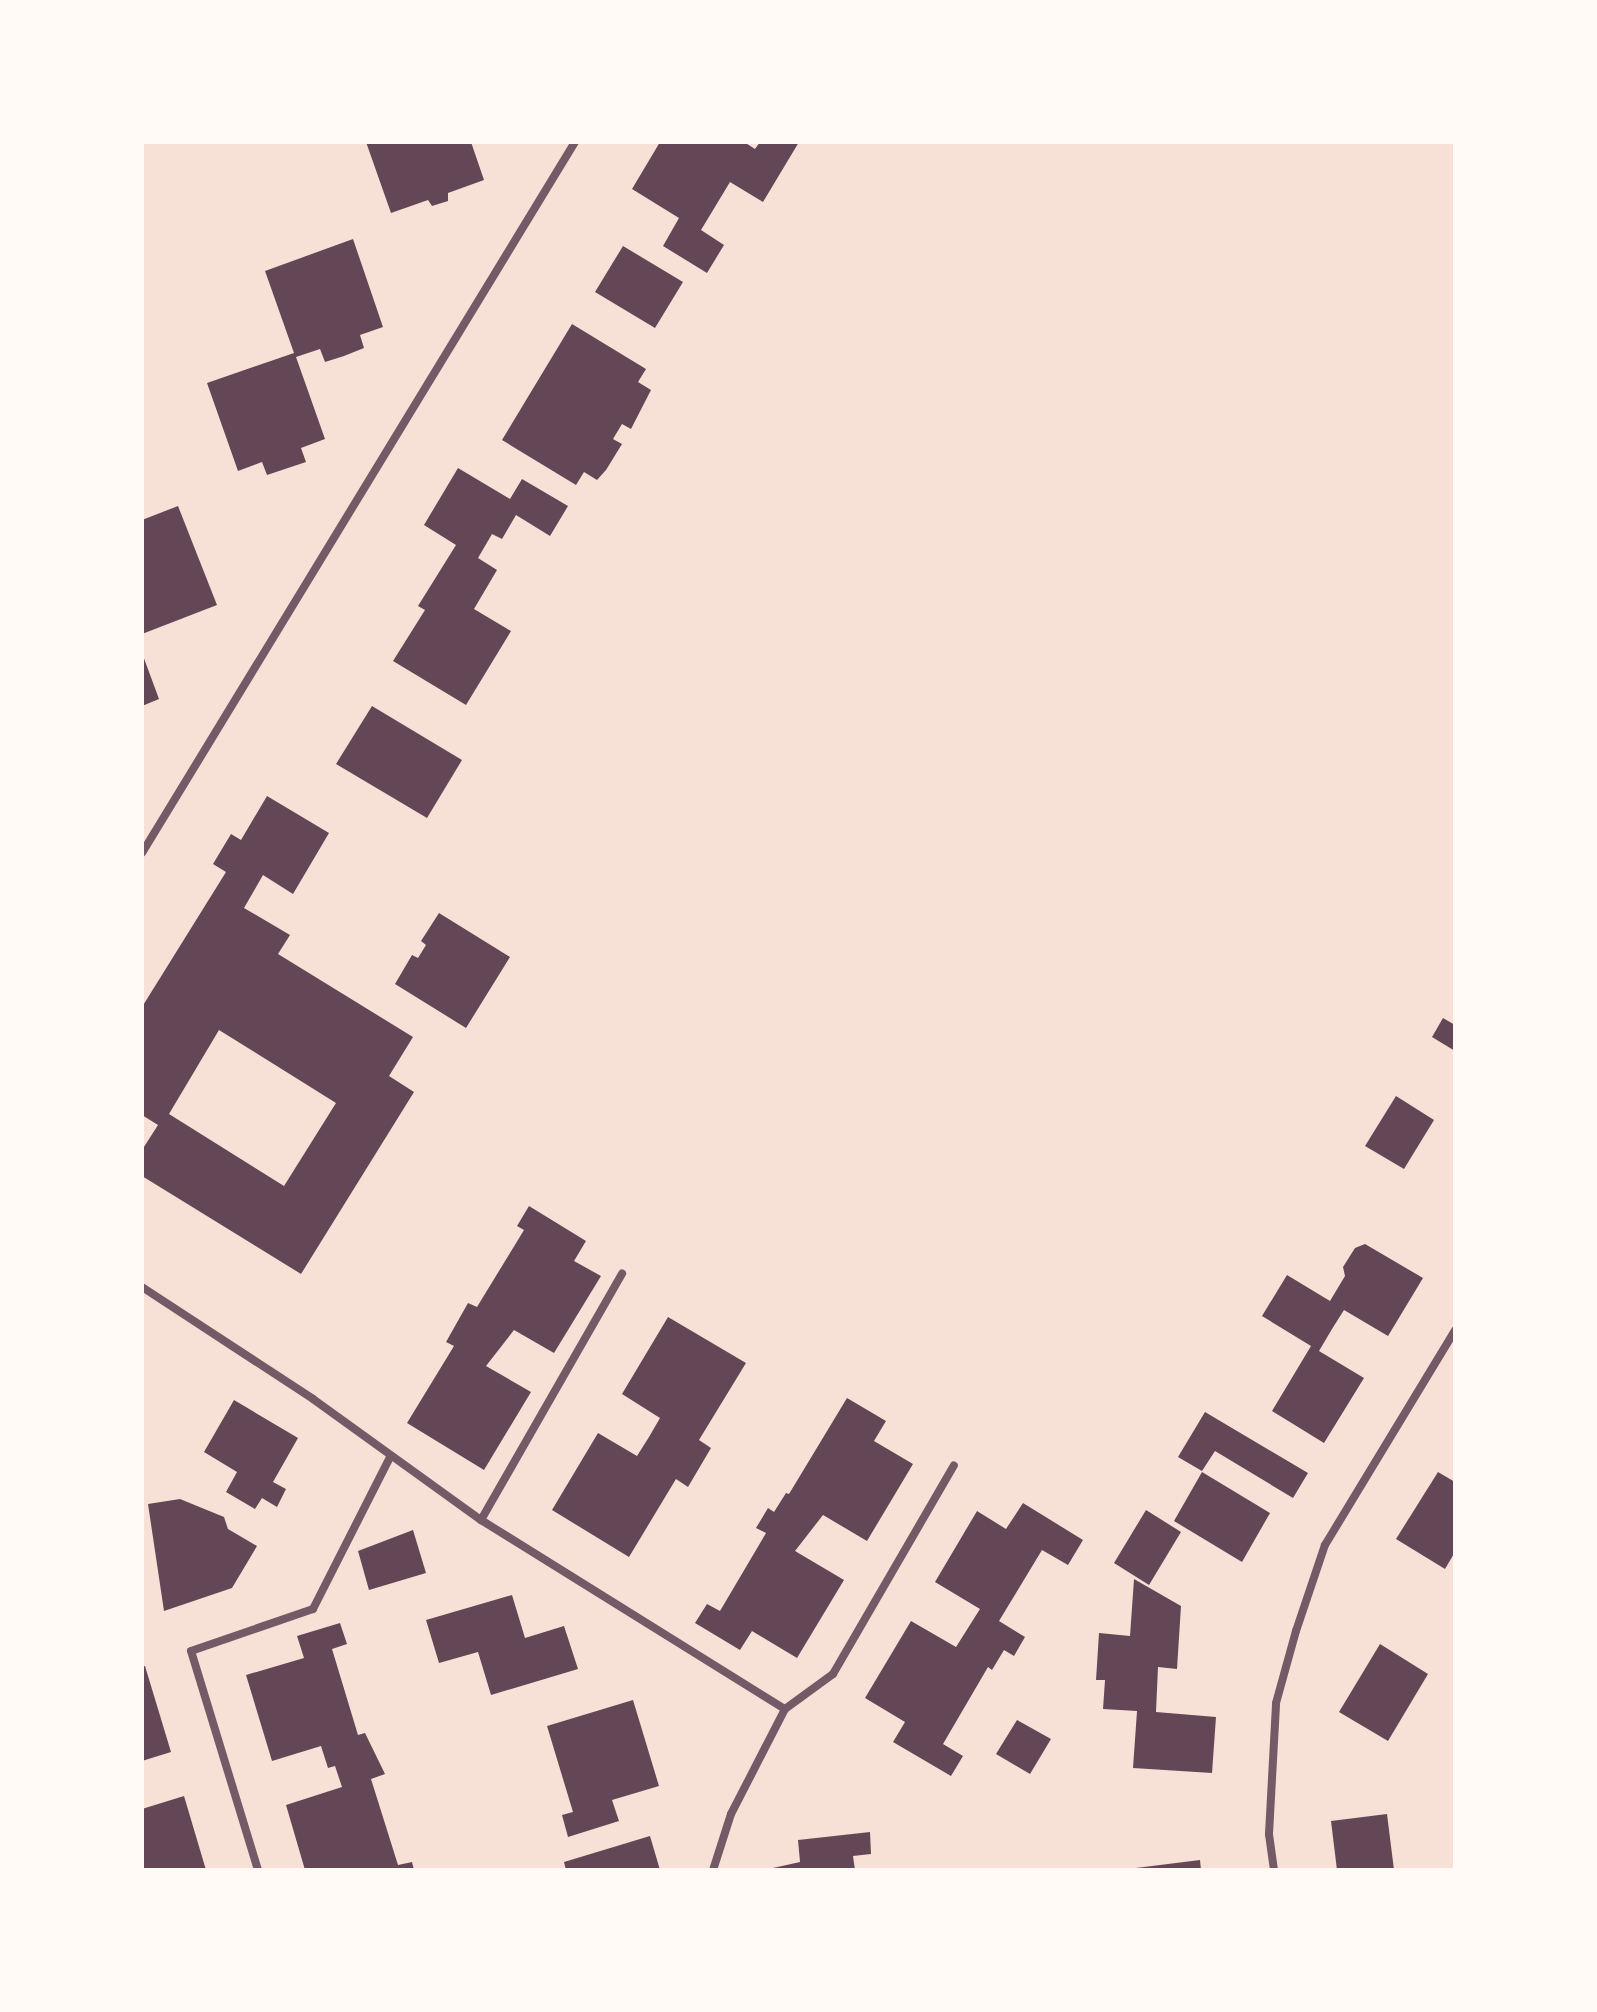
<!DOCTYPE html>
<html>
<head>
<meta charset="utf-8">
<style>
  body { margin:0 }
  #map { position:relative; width:1597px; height:2012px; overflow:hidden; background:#f7e1d7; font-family:"Roboto Serif",serif }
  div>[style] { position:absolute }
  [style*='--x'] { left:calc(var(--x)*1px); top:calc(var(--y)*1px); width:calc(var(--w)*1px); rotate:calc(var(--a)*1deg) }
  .building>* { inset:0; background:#644757 }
  .minor>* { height:8px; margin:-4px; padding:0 4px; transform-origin:4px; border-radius:4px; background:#755966 }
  span { translate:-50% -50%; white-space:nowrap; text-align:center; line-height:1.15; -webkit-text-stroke:8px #fffaf5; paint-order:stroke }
  .frame { position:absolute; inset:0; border:144px solid #fffaf5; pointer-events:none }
</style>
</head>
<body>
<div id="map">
  <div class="building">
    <div style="clip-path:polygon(366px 142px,471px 142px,484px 180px,448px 193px,448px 201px,432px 206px,428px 200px,391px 213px)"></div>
    <div style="clip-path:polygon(660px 142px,744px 142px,755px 149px,760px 142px,799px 142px,763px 202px,730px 182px,701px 230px,724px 245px,707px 273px,663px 246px,679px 218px,632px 189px)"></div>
    <div style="clip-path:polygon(353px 239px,383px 327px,360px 335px,364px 348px,344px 356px,325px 362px,320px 349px,296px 357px,325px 439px,301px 448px,306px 462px,267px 475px,262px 462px,238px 471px,207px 383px,294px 353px,265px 271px)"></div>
    <div style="clip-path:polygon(623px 246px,683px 282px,655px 328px,595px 292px)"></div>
    <div style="clip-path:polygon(572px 324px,646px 369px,638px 382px,651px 390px,631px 429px,622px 424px,613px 439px,622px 444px,606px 470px,597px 480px,584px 472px,576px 485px,502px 440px)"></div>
    <div style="clip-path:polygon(458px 468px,510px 499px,522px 479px,568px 506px,550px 536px,516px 515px,502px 539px,492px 534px,478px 558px,497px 570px,474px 609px,511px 631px,466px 705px,393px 661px,425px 610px,418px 606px,456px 545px,424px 525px)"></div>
    <div style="clip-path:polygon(178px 506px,217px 605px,142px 634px,142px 520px)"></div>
    <div style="clip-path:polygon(142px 653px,159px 699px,142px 706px)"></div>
    <div style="clip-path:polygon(372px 706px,462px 760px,427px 818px,336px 764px)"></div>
    <div style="clip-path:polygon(evenodd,267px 796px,329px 833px,293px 894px,263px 875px,244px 908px,290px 935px,278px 954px,413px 1037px,389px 1076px,414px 1092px,301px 1274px,142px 1176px,142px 1150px,158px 1125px,142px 1115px,142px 1007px,226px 872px,213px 864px,231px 834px,241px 840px,267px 796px,219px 1030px,336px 1103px,284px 1186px,169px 1114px,219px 1030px)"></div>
    <div style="clip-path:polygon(439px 913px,510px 957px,466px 1028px,395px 984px,412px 955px,418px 958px,426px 945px,421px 941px)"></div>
    <div style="clip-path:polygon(1443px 1018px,1455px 1025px,1455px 1051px,1432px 1037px)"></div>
    <div style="clip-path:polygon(1396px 1096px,1434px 1120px,1404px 1169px,1365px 1146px)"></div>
    <div style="clip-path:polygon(529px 1206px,586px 1241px,574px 1261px,601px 1276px,554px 1353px,514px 1330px,486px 1366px,531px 1392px,484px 1470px,407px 1423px,454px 1346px,446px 1342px,468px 1303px,477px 1307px,524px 1230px,517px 1226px)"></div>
    <div style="clip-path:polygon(1365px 1244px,1423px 1278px,1388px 1336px,1344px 1310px,1332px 1329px,1319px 1351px,1364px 1378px,1324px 1443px,1272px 1411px,1311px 1346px,1262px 1316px,1287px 1275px,1330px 1301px,1345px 1276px,1343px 1267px,1355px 1248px)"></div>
    <div style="clip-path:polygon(668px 1317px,746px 1363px,699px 1440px,711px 1448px,688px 1487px,676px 1479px,629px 1557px,552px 1510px,598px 1433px,637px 1456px,649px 1437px,660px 1418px,622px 1394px)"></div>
    <div style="clip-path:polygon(847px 1398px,886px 1421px,874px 1441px,913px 1464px,867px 1541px,823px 1515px,795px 1551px,844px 1580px,797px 1658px,752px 1631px,740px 1650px,695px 1623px,707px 1604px,720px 1611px,766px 1533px,756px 1528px,768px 1508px,774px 1512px,786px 1493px,789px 1494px)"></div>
    <div style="clip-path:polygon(234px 1400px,298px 1438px,273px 1482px,286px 1489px,277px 1507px,262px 1498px,255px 1509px,226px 1492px,237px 1472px,204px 1452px)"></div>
    <div style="clip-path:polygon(1205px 1412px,1308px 1473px,1293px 1498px,1215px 1451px,1202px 1471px,1178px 1457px)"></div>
    <div style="clip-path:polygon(1202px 1472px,1270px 1513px,1242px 1562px,1174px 1521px)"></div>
    <div style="clip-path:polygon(1438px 1472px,1455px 1482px,1455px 1552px,1445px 1569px,1396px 1539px)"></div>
    <div style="clip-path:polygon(180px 1499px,224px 1517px,228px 1529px,257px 1546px,232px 1588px,164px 1611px,148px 1504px)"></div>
    <div style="clip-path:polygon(1023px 1503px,1083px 1540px,1068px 1565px,1042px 1550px,999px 1621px,1025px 1637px,1014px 1656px,1004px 1650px,992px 1670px,988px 1667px,943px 1744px,963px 1756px,951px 1776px,893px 1742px,905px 1722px,865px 1698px,911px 1621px,956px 1647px,980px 1609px,935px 1582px,977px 1511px,1006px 1529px)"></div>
    <div style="clip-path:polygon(1146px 1510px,1181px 1532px,1149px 1585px,1114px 1563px)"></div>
    <div style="clip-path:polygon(413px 1530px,426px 1573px,369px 1590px,358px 1551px)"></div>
    <div style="clip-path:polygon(1134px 1579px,1181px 1606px,1177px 1669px,1158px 1667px,1156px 1712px,1216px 1717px,1212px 1773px,1133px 1768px,1137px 1711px,1103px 1709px,1105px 1680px,1096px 1680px,1099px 1633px,1130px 1636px)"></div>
    <div style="clip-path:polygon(512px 1595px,525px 1638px,564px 1626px,578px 1669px,491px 1695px,478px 1652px,439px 1663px,426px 1620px)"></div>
    <div style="clip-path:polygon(340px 1623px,347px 1644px,332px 1649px,358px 1735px,365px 1733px,385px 1774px,371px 1779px,398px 1865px,412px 1862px,414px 1870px,305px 1870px,286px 1805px,342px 1787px,335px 1766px,328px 1768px,321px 1746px,272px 1761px,246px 1675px,304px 1658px,297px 1636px)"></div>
    <div style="clip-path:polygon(1380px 1644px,1428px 1674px,1388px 1741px,1339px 1712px)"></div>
    <div style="clip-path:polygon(145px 1666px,171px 1752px,142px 1761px,142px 1667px)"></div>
    <div style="clip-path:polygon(633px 1700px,659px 1786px,612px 1800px,619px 1821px,568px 1837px,562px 1815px,573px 1812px,547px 1726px)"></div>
    <div style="clip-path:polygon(1017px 1720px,1051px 1739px,1030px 1774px,996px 1754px)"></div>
    <div style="clip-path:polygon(184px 1796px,206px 1870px,142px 1870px,142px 1809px)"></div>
    <div style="clip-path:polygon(1387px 1814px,1394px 1870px,1337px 1870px,1331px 1821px)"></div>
    <div style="clip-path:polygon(870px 1832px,871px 1854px,853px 1856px,855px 1870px,764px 1870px,800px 1862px,798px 1840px)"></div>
    <div style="clip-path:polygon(650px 1836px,660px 1870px,566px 1870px,564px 1862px)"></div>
    <div style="clip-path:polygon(1200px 1860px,1201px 1870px,1136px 1870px,1136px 1868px)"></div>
  </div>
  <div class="minor">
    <div style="--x:142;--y:853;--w:832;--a:-58.66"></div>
    <div style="--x:142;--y:1287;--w:204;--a:33.2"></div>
    <div style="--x:313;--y:1399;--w:207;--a:35.8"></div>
    <div style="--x:481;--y:1520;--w:358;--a:31.9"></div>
    <div style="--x:785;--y:1709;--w:118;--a:117.2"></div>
    <div style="--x:731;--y:1814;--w:59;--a:107.8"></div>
    <div style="--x:481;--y:1520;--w:284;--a:-60.2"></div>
    <div style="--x:785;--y:1709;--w:59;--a:-36.1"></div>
    <div style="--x:833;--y:1674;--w:241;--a:-59.9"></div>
    <div style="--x:258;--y:1870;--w:229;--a:-107"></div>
    <div style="--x:191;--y:1651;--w:129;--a:-19"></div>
    <div style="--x:313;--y:1609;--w:170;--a:-63.1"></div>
    <div style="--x:1274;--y:1870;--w:36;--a:-98"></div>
    <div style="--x:1269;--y:1834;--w:131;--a:-86.9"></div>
    <div style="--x:1276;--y:1703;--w:75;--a:-74.5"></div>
    <div style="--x:1296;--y:1631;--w:91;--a:-71.4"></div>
    <div style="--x:1325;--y:1545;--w:251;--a:-58.8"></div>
  </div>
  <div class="frame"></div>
</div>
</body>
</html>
